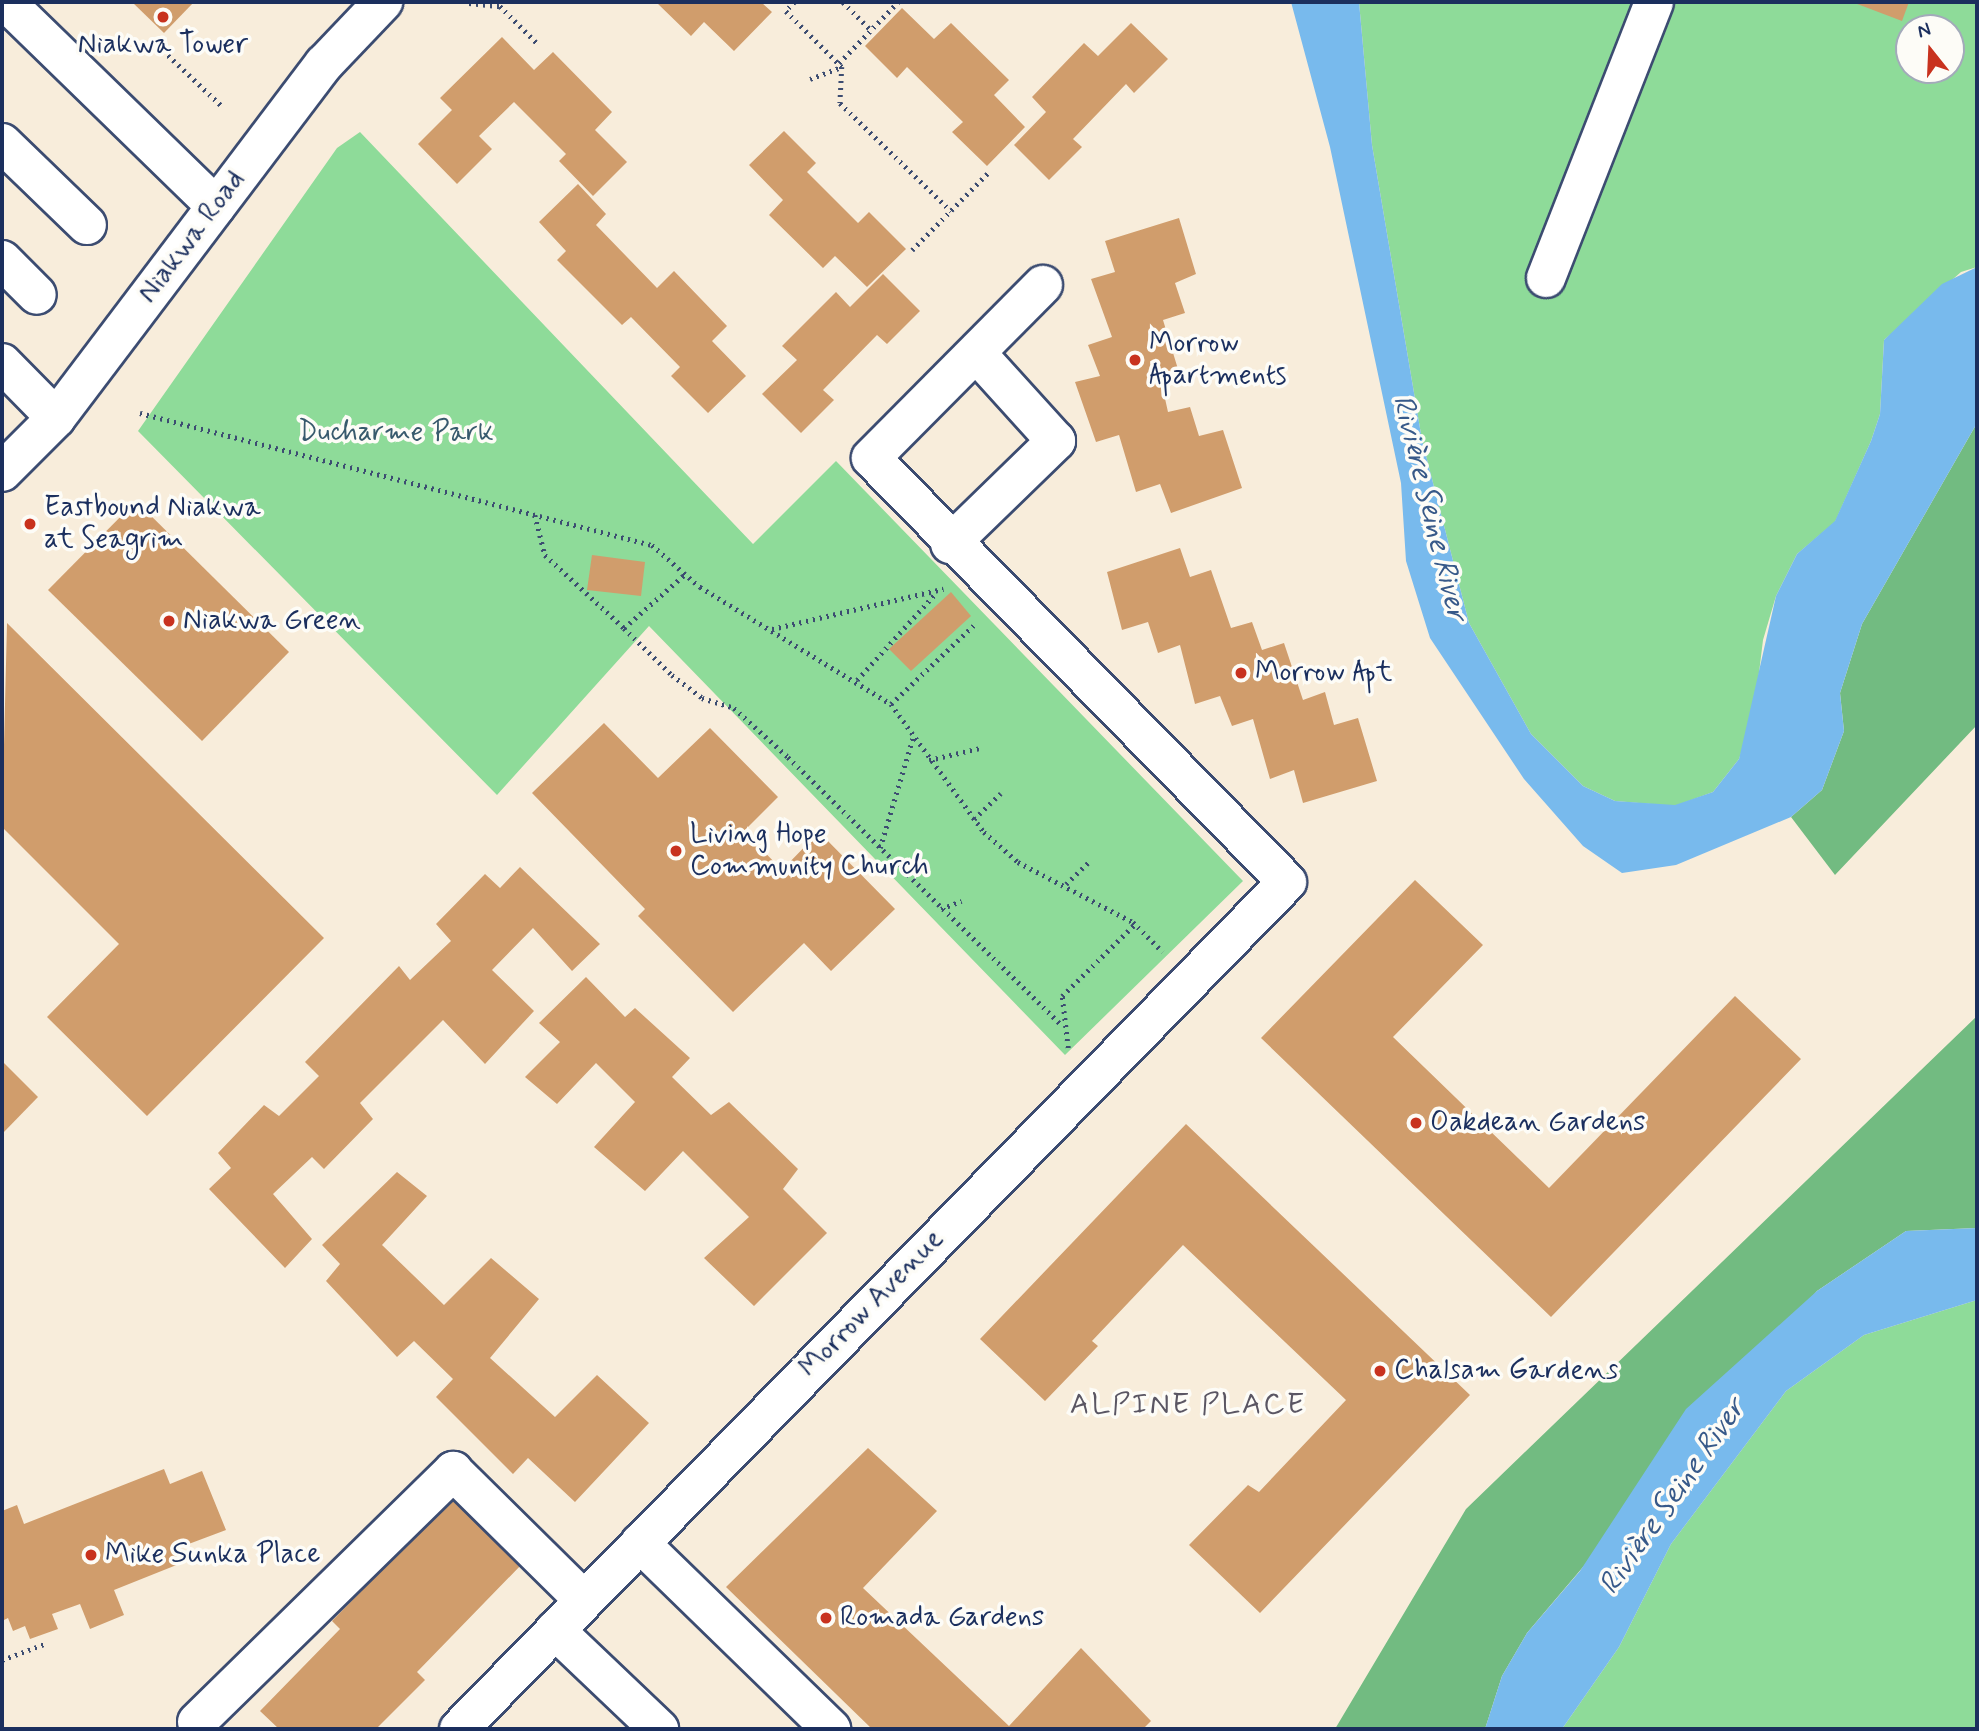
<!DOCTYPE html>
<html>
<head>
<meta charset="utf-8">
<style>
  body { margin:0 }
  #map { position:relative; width:1979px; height:1731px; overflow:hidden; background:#f8eddb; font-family:Mynerve,sans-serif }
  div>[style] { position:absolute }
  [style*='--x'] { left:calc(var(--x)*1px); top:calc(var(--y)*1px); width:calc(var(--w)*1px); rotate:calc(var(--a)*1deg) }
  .green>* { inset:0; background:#8edb99 }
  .forest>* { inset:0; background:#72bb81 }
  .water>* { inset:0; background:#78baed }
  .building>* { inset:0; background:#d09d6c }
  .path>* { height:4.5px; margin-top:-2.25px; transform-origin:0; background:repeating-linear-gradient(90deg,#3c4c71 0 2px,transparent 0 7px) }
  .roads { filter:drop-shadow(2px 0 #3c4c71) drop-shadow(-2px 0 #3c4c71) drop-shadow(0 2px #3c4c71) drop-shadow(0 -2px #3c4c71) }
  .minor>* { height:38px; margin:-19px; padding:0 19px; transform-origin:19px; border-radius:19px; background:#fff }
  .dots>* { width:19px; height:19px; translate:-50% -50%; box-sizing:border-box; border:4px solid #fdfcf7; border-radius:50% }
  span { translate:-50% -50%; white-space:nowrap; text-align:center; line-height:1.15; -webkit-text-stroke:7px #fdfcf7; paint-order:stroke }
  .poi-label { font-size:28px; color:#1b2f5e }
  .left { translate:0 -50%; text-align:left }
  .street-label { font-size:28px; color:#1b2f5e }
  .park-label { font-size:28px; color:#385a6d }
  .water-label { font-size:30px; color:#375989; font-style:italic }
  .neighbourhood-label { font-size:30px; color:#5a5663; letter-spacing:2px }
  .frame { position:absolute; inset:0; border:4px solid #1b2f5e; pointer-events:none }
  .north { position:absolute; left:1895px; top:14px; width:70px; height:70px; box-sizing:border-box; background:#fdfcf7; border:2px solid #a3aaba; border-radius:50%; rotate:342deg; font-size:19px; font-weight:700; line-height:28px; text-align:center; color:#1b2f5e }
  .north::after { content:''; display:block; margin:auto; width:24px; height:32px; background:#c8321e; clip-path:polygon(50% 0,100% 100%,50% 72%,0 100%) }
</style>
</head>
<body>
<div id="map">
  <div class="green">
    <div style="clip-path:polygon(evenodd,1359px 2px,1977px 2px,1977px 267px,1961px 272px,1884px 340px,1880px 414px,1871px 441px,1835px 522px,1797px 554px,1776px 596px,1763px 640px,1754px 714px,1739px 759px,1713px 792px,1675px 806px,1615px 801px,1583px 786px,1531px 734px,1469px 623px,1422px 440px,1372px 145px,1359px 2px,1909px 28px,1951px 28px,1951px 70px,1909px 70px,1909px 28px)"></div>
    <div style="clip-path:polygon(360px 132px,753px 544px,836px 461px,1243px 881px,1065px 1055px,649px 626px,497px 795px,138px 431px,337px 148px)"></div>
    <div style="clip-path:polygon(1977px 1300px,1977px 1729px,1562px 1729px,1619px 1647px,1671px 1544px,1786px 1391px,1864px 1335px)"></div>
  </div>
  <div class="forest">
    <div style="clip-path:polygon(1977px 423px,1977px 725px,1835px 875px,1791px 817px,1822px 790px,1844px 731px,1840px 693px,1862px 624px)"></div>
    <div style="clip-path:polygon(1977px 1016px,1977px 1228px,1906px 1231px,1817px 1291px,1527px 1633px,1502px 1676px,1485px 1729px,1335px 1729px,1466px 1509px)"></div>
  </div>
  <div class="water">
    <div style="clip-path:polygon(1291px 2px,1359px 2px,1372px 145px,1422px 440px,1469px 623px,1531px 734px,1583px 786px,1615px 801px,1675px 805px,1713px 792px,1739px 759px,1776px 596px,1797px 554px,1835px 521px,1871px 441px,1880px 414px,1884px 340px,1942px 284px,1977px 267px,1977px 423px,1862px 624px,1840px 693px,1844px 731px,1822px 790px,1791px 817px,1676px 865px,1622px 873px,1583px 846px,1524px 779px,1430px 638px,1406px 561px,1401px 483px,1330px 147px)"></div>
    <div style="clip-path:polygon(1977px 1228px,1977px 1300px,1864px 1335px,1786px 1391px,1671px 1544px,1619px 1647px,1562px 1729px,1485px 1729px,1502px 1676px,1527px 1633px,1580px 1571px,1686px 1409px,1817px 1291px,1906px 1231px)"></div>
  </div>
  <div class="building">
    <div style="clip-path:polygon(132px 2px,194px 2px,164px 33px)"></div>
    <div style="clip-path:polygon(656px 2px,761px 2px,772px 12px,734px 51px,704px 22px,691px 36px)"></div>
    <div style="clip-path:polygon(1852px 2px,1909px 2px,1902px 21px)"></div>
    <div style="clip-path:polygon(902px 8px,934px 39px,951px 23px,1009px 80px,994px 95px,1025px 127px,987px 166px,952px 132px,963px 122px,907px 67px,897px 78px,865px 46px)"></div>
    <div style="clip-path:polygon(1131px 23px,1168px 59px,1134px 93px,1126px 84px,1073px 139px,1082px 147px,1049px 180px,1014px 145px,1046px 112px,1032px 97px,1084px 43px,1098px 56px)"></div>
    <div style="clip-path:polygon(502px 37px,534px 70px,553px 52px,612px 112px,595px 130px,627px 162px,593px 196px,559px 161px,566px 154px,514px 102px,479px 136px,492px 149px,457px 184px,418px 144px,452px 110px,440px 98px)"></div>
    <div style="clip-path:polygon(784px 131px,816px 163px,807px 172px,858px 223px,869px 212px,906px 249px,867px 287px,835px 256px,823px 268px,769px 215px,783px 200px,749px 165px)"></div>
    <div style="clip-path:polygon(578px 184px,606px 214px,596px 225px,657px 288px,674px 271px,727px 326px,712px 341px,746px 376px,708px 413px,671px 376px,680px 367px,631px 317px,622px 325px,557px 260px,566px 251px,539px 222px)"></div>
    <div style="clip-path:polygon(1179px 218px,1196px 274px,1175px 283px,1185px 313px,1163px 320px,1181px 379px,1162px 385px,1168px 412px,1190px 407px,1199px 436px,1223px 430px,1242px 488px,1171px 513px,1160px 484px,1136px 492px,1119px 435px,1096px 442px,1075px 382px,1100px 376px,1088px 345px,1112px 337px,1091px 279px,1115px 272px,1105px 241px)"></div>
    <div style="clip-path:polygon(883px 274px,920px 311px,887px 344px,877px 335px,823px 390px,834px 400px,801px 433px,762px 394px,797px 360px,782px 346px,836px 292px,850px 307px)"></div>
    <div style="clip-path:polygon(136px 501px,289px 652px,202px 741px,48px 590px)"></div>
    <div style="clip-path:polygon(1180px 548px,1190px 577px,1211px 570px,1231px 628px,1252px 622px,1262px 650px,1284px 643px,1303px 700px,1325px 692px,1334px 725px,1358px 718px,1377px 781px,1303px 803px,1294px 770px,1270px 779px,1253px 719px,1232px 726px,1220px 696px,1195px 704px,1180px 645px,1158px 653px,1148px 622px,1122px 630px,1107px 572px)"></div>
    <div style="clip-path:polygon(592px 555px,645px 562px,641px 596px,587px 590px)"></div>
    <div style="clip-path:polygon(951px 592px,971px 616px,911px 671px,889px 649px)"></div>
    <div style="clip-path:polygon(7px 623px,324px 938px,147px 1116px,47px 1017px,119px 944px,2px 827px)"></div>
    <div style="clip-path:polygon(604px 723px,658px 778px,710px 728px,778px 797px,744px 831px,782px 870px,819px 832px,895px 909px,831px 971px,804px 943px,733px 1012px,638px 916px,645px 909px,532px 793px)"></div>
    <div style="clip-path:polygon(520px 867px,600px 944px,572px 971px,533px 928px,492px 970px,534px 1011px,485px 1064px,443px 1020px,360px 1103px,373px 1119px,324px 1169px,312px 1157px,273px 1194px,312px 1239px,285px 1268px,209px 1189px,231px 1168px,218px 1153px,264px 1105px,279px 1116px,319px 1076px,305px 1062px,399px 966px,410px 980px,451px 941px,436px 924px,485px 874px,500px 888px)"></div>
    <div style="clip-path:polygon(1415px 880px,1483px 945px,1393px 1037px,1549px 1188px,1735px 996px,1801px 1059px,1551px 1317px,1261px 1038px)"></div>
    <div style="clip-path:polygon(586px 977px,625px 1017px,635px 1008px,690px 1058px,672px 1077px,711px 1115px,729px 1102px,798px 1169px,783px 1189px,827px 1233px,754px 1306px,704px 1258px,749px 1217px,683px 1151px,645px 1191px,594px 1147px,635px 1102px,596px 1063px,557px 1104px,525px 1077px,560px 1042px,539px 1023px)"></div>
    <div style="clip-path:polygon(2px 1061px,38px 1097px,2px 1134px)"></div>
    <div style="clip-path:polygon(1186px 1124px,1470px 1395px,1260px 1613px,1189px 1545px,1248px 1485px,1259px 1492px,1346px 1400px,1183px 1245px,1092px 1341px,1098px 1346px,1045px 1401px,980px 1339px)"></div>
    <div style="clip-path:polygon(397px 1172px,427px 1196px,382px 1245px,444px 1305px,491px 1258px,539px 1299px,490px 1358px,555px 1417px,597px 1375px,649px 1423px,575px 1502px,528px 1458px,513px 1474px,436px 1397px,453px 1379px,414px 1341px,397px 1357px,326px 1281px,340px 1264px,322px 1245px)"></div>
    <div style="clip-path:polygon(868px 1448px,937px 1511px,863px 1588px,1009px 1726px,1081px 1648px,1151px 1721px,1143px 1729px,872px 1729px,726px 1587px)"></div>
    <div style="clip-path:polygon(164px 1469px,170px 1484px,202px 1471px,226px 1530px,178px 1548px,184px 1562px,114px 1590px,124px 1615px,90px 1629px,80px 1604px,52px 1614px,58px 1629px,30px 1639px,25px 1626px,13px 1631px,8px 1618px,2px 1621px,2px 1511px,17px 1505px,24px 1524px)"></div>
    <div style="clip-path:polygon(453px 1497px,522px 1564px,417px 1672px,425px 1680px,376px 1729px,279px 1729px,260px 1711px,340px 1629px,332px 1621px)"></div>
  </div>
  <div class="path">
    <div style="--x:795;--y:2;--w:13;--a:135"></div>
    <div style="--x:786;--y:11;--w:79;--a:45"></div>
    <div style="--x:842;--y:67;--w:36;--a:93"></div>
    <div style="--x:840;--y:103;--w:155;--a:44.2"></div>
    <div style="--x:843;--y:2;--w:40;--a:45"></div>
    <div style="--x:469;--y:3;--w:31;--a:6"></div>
    <div style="--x:500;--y:6;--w:52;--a:45"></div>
    <div style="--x:153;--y:41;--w:95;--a:43.3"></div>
    <div style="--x:839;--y:63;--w:85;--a:-46"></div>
    <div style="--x:810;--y:79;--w:34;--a:-21"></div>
    <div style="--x:912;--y:250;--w:110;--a:-45.4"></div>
    <div style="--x:140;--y:413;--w:529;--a:14.46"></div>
    <div style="--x:652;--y:545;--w:64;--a:41.2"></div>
    <div style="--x:700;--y:587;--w:224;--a:31.5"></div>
    <div style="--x:891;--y:704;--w:158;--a:54"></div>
    <div style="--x:984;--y:832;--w:45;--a:41.4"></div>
    <div style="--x:1018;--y:862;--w:130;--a:27.6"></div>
    <div style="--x:1133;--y:922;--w:42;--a:45"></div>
    <div style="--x:535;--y:515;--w:41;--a:76"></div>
    <div style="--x:545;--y:555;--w:108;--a:42.7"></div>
    <div style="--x:624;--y:628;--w:81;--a:-41.5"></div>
    <div style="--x:624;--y:628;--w:67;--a:44.4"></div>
    <div style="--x:672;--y:675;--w:38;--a:37"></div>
    <div style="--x:702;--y:698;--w:34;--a:17"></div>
    <div style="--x:734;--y:708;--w:73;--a:42.2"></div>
    <div style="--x:788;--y:757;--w:382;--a:44.4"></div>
    <div style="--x:772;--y:629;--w:176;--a:-13.2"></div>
    <div style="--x:857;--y:680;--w:116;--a:-47.8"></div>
    <div style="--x:891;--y:704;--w:117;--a:-43.6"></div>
    <div style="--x:929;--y:760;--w:52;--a:-13.2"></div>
    <div style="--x:974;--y:819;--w:37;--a:-44"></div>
    <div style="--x:880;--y:848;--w:116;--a:-73.4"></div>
    <div style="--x:1066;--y:884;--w:33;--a:-44"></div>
    <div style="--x:941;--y:909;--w:22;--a:-22"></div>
    <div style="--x:1068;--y:1048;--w:52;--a:-96.6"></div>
    <div style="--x:1062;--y:996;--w:103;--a:-44.6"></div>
    <div style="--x:2;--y:1660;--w:48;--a:-20.7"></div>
  </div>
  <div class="roads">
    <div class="minor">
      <div style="--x:6;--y:2;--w:293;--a:44.2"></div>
      <div style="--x:2;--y:143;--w:118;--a:44"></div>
      <div style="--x:2;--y:260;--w:49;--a:45"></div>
      <div style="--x:1546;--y:278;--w:296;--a:-68.6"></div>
      <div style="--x:2;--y:363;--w:77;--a:45.5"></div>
      <div style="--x:2;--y:472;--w:76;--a:-45"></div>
      <div style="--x:56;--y:418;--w:444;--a:-52.9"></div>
      <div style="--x:324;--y:64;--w:86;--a:-46.4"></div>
      <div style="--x:950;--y:544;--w:148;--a:-44.2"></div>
      <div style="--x:1056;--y:441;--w:118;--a:-132.2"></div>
      <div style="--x:640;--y:1543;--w:267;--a:44.2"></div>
      <div style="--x:555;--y:1630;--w:144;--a:43.6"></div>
      <div style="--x:197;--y:1722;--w:359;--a:-44.4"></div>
      <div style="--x:453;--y:1471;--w:184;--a:44.6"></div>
      <div style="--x:459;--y:1729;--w:1184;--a:-45.65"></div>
      <div style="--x:1287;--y:882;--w:594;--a:-134.45"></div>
      <div style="--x:871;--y:458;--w:244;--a:-45.2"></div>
    </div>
  </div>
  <div class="dots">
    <div style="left:163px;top:17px;background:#c8321e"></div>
    <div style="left:1135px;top:360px;background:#c8321e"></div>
    <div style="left:30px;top:524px;background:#c8321e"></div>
    <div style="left:169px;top:621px;background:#c8321e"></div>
    <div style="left:1241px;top:673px;background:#c8321e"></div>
    <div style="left:676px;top:851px;background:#c8321e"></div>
    <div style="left:1416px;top:1123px;background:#c8321e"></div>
    <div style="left:1380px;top:1371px;background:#c8321e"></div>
    <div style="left:91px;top:1555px;background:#c8321e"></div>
    <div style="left:826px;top:1618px;background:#c8321e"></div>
  </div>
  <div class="poi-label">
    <span style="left:163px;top:45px">Niakwa Tower</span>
    <span class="left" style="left:1149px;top:360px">Morrow<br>Apartments</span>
    <span class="left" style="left:44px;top:524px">Eastbound Niakwa<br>at Seagrim</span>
    <span class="left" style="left:183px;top:621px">Niakwa Green</span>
    <span class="left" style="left:1255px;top:673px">Morrow Apt</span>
    <span class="left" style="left:690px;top:851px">Living Hope<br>Community Church</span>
    <span class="left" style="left:1430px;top:1123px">Oakdean Gardens</span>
    <span class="left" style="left:1394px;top:1371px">Chalsam Gardens</span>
    <span class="left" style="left:105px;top:1555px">Mike Sunka Place</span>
    <span class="left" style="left:840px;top:1618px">Romada Gardens</span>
  </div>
  <div class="street-label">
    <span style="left:192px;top:237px;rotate:-53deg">Niakwa Road</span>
    <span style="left:872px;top:1304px;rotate:-46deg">Morrow Avenue</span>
  </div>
  <div class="park-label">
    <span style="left:396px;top:433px">Ducharme Park</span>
  </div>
  <div class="water-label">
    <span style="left:1429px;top:508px;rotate:76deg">Rivière Seine River</span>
    <span style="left:1673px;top:1497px;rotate:-55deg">Rivière Seine River</span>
  </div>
  <div class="neighbourhood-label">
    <span style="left:1188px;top:1405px">ALPINE PLACE</span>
  </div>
  <div class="frame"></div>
  <div class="north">N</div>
</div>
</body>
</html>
